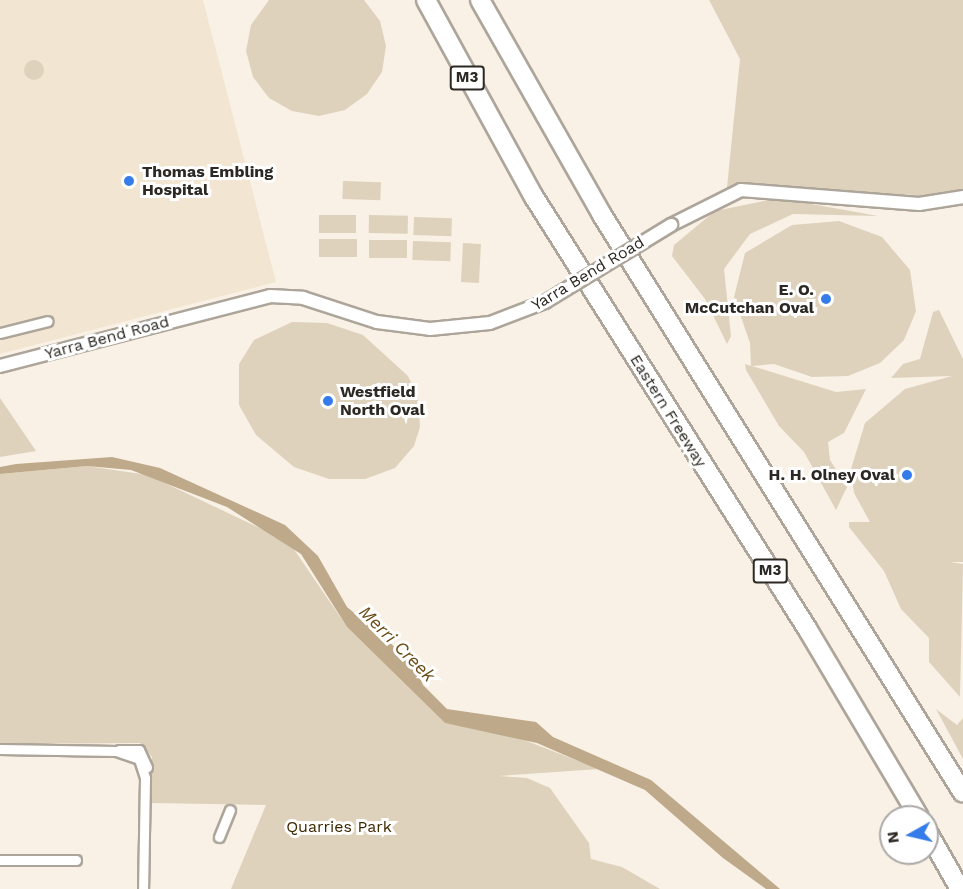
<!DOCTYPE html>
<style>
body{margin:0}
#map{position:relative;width:963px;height:889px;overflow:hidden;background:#f9f1e5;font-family:"Work Sans",sans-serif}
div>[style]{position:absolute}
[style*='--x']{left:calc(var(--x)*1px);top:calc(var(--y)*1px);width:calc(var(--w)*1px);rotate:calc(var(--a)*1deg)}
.built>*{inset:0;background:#f2e6d2}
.green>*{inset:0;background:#dfd2bd;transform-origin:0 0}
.round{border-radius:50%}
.water>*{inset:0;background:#beaa8a}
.roads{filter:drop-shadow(2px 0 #ada59a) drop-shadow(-2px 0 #ada59a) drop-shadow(0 2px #ada59a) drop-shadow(0 -2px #ada59a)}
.minor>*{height:9px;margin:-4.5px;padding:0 4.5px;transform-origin:4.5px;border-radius:4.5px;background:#fff}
.tertiary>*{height:12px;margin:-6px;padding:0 6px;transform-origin:6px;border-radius:6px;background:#fff}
.motorway>*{height:18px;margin:-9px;padding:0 9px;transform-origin:9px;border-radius:9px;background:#fff}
.bridges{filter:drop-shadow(2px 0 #ada59a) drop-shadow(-2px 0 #ada59a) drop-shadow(0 2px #ada59a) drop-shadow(0 -2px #ada59a)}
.tertiary-bridge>*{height:12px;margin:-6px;padding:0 6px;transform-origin:6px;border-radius:6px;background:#fff}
.dots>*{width:16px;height:16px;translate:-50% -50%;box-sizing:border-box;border:3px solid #fff;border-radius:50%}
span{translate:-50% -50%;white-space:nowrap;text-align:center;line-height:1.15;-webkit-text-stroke:6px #fff;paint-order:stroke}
.shield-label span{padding:2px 4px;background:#fff;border:2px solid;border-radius:4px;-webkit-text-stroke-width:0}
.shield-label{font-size:15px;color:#2c2924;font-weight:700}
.poi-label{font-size:16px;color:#2c2924;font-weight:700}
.left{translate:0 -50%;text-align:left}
.right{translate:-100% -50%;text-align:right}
.street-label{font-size:16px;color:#2c2924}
.park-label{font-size:16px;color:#3d2800}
.water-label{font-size:18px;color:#6b4d16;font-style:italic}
.north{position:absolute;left:879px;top:805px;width:60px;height:60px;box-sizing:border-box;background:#fff;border:2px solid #aba9a7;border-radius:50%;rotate:262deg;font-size:16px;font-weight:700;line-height:24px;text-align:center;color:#2c2924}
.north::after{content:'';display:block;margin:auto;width:21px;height:27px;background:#357be9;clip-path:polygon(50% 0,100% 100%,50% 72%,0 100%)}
</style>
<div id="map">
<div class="built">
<i style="clip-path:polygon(0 0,203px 0,276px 282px,0 354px)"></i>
</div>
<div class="green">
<i style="clip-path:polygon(269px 0,364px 0,380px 21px,386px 46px,382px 72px,367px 94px,345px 110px,319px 116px,292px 111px,269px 98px,253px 77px,246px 51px,251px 25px)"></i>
<i style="clip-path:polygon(709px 0,963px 0,963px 197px,727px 187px,740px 59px)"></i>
<i class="round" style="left:24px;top:60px;width:20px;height:20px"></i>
<i style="left:343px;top:181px;width:38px;height:18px;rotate:2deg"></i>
<i style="clip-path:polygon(778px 198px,878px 216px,793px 214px,750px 234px,724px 269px,731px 336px,727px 344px,705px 299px,672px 256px,674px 245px,715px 211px)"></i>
<i style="left:319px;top:215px;width:37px;height:18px"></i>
<i style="left:369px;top:215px;width:39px;height:18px;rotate:1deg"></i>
<i style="left:414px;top:217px;width:38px;height:18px;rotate:2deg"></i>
<i style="clip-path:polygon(839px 221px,882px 237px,910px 270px,916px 311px,904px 340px,880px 363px,848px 376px,812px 377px,774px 364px,752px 366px,836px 392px,866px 389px,844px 433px,828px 442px,830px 460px,847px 487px,836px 510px,804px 452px,779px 426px,746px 370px,745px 364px,751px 366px,750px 343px,734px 297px,745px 253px,792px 225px)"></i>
<i style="left:319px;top:239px;width:38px;height:18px"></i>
<i style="left:369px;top:240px;width:38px;height:18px"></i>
<i style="left:413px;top:241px;width:38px;height:19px;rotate:2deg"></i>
<i style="left:463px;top:243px;width:18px;height:39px;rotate:3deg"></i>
<i style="clip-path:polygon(939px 310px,963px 359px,963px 562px,950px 562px,963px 564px,960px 697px,929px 662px,929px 638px,901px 609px,884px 571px,849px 527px,849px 522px,870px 522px,854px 493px,851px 469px,865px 423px,905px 389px,952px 376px,891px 378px,903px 364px,920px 359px,933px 312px)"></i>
<i style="clip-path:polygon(292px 322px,327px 323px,363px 335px,408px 376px,418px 397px,420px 427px,414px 446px,395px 468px,365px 479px,329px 479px,294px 467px,256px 435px,239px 405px,239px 364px,254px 340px)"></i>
<i style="clip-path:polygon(0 398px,36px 451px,0 457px)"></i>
<i style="clip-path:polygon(87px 466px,148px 475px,289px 542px,347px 627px,445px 723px,506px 733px,599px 769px,499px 776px,527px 778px,550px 788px,589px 843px,591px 859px,622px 867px,660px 889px,231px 889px,266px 805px,150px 803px,152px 757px,140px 743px,0 744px,0 474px)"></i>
<i style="clip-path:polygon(936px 709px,957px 725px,963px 718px,963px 759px)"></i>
</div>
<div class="water">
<i style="clip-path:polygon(112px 457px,160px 468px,285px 525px,318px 556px,347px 607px,414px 663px,423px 685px,447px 709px,536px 722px,553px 737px,651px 780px,780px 889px,766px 889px,723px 858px,645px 790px,537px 743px,445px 723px,347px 627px,301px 554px,227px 507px,131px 470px,87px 466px,0 474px,0 467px,16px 464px)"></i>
</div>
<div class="roads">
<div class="minor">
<i style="--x:0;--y:333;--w:49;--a:-14"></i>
<i style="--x:0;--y:749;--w:116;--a:1"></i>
<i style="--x:116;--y:751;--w:24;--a:19"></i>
<i style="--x:139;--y:759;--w:20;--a:72"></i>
<i style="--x:145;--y:778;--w:111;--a:91"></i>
<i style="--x:119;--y:750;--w:20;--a:0"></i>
<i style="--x:139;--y:750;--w:19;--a:65"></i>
<i style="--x:219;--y:837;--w:29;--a:-68"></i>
<i style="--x:0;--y:860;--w:76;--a:0"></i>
</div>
<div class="tertiary">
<i style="--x:671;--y:225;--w:78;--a:-26.6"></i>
<i style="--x:741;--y:190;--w:179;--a:4.5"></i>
<i style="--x:919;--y:204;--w:45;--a:-9"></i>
<i style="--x:0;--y:366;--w:279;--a:-14.5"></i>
<i style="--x:270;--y:296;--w:33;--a:3"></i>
<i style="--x:303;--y:298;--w:78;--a:18"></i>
<i style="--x:377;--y:322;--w:53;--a:7.5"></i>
<i style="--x:430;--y:329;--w:60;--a:-5.7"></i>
<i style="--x:490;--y:323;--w:59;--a:-20.9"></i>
</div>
<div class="motorway">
<i style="--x:426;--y:0;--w:225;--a:61.3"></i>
<i style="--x:534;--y:197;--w:512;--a:57.67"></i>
<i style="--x:808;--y:630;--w:217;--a:59.3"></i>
<i style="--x:480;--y:0;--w:247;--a:60.4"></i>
<i style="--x:602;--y:215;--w:681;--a:58.01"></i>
<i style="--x:927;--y:831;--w:67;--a:60.4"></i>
</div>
</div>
<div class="bridges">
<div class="tertiary-bridge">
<i style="--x:545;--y:302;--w:148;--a:-31.4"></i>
</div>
</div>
<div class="dots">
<i style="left:129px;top:181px;background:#357be9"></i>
<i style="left:826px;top:299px;background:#357be9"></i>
<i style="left:328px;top:401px;background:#357be9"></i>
<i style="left:907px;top:475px;background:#357be9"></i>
</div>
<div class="shield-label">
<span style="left:467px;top:78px">M3</span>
<span style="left:770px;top:571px">M3</span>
</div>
<div class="poi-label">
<span class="left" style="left:142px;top:181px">Thomas Embling<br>Hospital</span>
<span class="right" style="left:814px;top:299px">E. O.<br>McCutchan Oval</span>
<span class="left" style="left:340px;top:401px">Westfield<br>North Oval</span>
<span class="right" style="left:895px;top:475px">H. H. Olney Oval</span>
</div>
<div class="street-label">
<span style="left:588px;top:274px;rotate:-31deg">Yarra Bend Road</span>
<span style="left:107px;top:338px;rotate:-15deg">Yarra Bend Road</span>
<span style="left:668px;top:411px;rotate:58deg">Eastern Freeway</span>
</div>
<div class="park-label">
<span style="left:339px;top:827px">Quarries Park</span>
</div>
<div class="water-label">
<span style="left:397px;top:644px;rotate:45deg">Merri Creek</span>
</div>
<div class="north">N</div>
</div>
